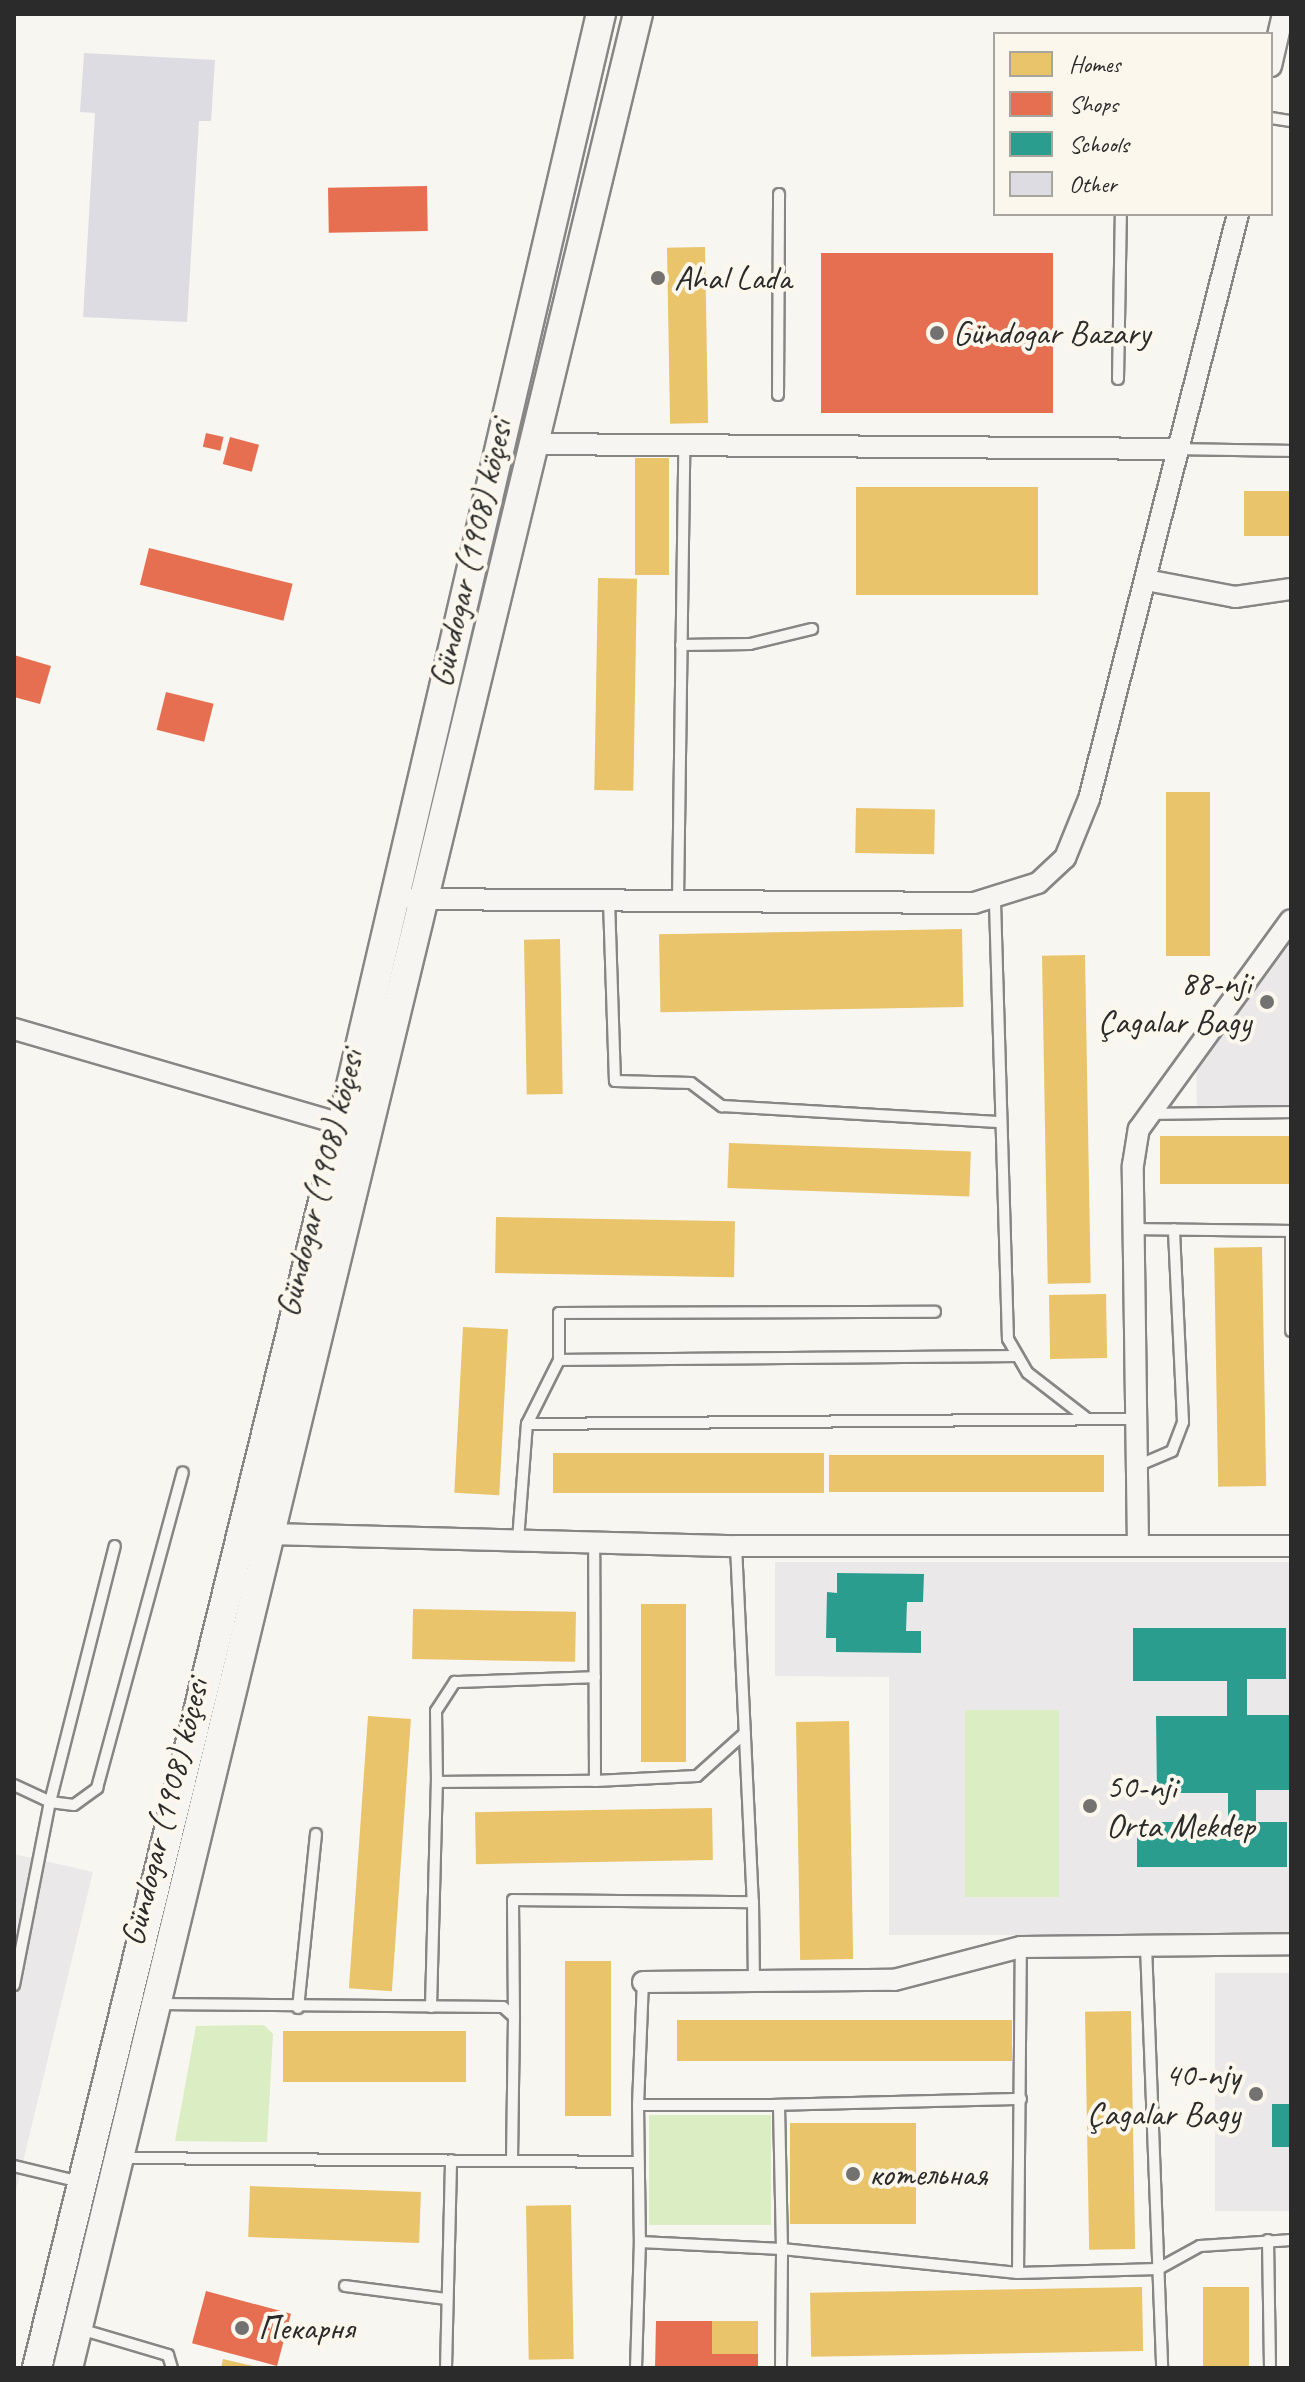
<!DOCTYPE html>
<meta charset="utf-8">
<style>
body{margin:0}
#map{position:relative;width:1305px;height:2382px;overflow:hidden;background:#f8f6f0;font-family:Caveat,sans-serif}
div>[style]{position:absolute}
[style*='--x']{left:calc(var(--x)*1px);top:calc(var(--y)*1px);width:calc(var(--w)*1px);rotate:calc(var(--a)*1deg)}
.built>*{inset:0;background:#ebe8e9;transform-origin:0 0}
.green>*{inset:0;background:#daedc3;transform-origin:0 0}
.homes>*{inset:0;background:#e9c46a;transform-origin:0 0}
.shops>*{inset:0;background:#e76f51;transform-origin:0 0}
.schools>*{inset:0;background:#2a9d8f;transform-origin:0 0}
.building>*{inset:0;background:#dddce3}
.roads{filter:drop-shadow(2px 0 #878684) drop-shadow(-2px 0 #878684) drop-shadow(0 2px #878684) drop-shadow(0 -2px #878684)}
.lane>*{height:10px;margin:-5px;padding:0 5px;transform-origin:5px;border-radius:5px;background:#f6f5f1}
.street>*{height:20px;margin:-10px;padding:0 10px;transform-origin:10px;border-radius:10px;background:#f6f5f1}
.secondary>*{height:28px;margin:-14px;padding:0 14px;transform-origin:14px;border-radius:14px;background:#f6f5f1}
.dots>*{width:22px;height:22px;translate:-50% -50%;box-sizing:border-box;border:4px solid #fbf7ec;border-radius:50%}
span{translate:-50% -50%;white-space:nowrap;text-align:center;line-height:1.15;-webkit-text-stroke:8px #fbf7ec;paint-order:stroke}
.poi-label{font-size:34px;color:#2b2b2b}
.left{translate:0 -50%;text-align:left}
.right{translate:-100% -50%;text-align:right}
.street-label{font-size:34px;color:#2b2b2b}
.frame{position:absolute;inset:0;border:16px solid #2b2b2b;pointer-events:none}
.legend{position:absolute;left:993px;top:32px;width:280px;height:184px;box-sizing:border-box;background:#fbf7ec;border:2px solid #a8a59f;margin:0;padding:10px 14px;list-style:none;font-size:24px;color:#2b2b2b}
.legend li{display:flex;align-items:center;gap:16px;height:40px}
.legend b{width:40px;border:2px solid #a8a59f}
</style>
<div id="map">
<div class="built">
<i style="clip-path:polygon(1291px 941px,1291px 1115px,1197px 1116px,1196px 1063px)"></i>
<i style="clip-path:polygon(775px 1562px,1291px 1562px,1291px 1935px,889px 1935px,889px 1677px,775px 1676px)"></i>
<i style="clip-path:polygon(14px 1854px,93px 1872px,14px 2199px)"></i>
<i style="left:1291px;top:1973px;width:238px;height:76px;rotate:90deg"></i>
</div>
<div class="green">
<i style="left:965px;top:1710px;width:94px;height:187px"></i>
<i style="clip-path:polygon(264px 2025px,273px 2034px,267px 2142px,175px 2141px,196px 2026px)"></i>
<i style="left:771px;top:2115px;width:110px;height:122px;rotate:90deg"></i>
</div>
<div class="homes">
<i style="left:705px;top:247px;width:176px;height:38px;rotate:89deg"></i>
<i style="left:635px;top:458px;width:34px;height:117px"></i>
<i style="left:856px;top:487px;width:182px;height:108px"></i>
<i style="left:1244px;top:491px;width:47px;height:45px"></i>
<i style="left:598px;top:578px;width:39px;height:212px;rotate:1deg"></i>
<i style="left:1166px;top:792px;width:44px;height:164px"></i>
<i style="left:856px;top:808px;width:79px;height:45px;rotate:1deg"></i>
<i style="left:962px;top:929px;width:78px;height:303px;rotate:89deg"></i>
<i style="left:560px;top:939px;width:155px;height:36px;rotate:89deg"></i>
<i style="left:1085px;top:955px;width:328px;height:43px;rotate:89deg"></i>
<i style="left:1291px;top:1136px;width:48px;height:131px;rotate:90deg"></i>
<i style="left:729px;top:1143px;width:242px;height:45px;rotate:2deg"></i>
<i style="left:496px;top:1217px;width:239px;height:56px;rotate:1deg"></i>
<i style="left:1262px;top:1247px;width:239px;height:48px;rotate:89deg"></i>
<i style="left:1106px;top:1294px;width:64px;height:57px;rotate:89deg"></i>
<i style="left:463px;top:1327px;width:45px;height:166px;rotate:3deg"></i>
<i style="left:553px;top:1453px;width:271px;height:40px"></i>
<i style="left:1104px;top:1455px;width:37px;height:275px;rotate:90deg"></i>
<i style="left:641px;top:1604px;width:45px;height:158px"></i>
<i style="left:413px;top:1609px;width:163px;height:50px;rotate:1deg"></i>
<i style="left:368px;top:1716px;width:43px;height:273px;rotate:4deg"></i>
<i style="left:849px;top:1721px;width:238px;height:53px;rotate:89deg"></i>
<i style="left:712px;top:1808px;width:52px;height:237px;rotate:89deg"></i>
<i style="left:565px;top:1961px;width:46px;height:155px"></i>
<i style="left:1131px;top:2011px;width:238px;height:46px;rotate:89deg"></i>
<i style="left:1012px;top:2020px;width:41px;height:335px;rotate:90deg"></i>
<i style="left:283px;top:2031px;width:183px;height:51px"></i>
<i style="left:916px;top:2123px;width:101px;height:126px;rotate:90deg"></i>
<i style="left:250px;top:2186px;width:171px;height:51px;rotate:2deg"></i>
<i style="left:571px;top:2205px;width:154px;height:45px;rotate:89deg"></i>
<i style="left:1142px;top:2287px;width:64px;height:332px;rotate:89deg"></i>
<i style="left:1203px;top:2287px;width:46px;height:81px"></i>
<i style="left:712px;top:2321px;width:46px;height:33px"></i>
<i style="clip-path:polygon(223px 2359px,257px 2367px,257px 2368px,221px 2368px)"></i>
</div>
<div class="shops">
<i style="left:427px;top:186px;width:45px;height:99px;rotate:89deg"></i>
<i style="left:821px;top:253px;width:232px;height:160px"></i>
<i style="left:206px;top:433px;width:18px;height:14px;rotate:13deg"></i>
<i style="left:230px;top:437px;width:30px;height:28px;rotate:15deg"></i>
<i style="left:149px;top:548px;width:148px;height:38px;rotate:14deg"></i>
<i style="clip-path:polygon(14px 655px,51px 666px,40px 704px,14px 697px)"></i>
<i style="left:166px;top:692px;width:49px;height:39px;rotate:14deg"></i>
<i style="left:206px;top:2291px;width:88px;height:54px;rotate:15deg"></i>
<i style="clip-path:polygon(656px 2321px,712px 2321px,712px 2354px,758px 2354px,758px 2368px,655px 2368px)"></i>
</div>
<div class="schools">
<i style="clip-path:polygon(837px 1573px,924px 1574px,923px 1602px,907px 1602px,906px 1631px,921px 1631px,921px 1653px,836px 1652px,836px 1638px,826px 1638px,827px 1592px,837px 1593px)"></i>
<i style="clip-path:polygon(1133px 1628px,1286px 1628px,1286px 1679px,1247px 1679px,1247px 1715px,1291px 1715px,1291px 1790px,1256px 1790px,1256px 1822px,1287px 1822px,1287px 1867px,1137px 1867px,1137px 1822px,1228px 1822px,1228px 1793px,1157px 1793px,1156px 1716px,1227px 1716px,1227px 1681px,1133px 1681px)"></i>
<i style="left:1272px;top:2104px;width:19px;height:43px"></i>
</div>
<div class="building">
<i style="clip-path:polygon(84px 53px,215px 60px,211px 121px,199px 121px,187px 322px,83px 317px,95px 113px,80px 112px)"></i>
</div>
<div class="roads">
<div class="lane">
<i style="--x:1271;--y:118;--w:20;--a:9"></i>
<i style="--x:1118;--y:379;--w:165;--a:-89"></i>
<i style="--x:778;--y:395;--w:201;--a:-89.7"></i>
<i style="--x:1177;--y:449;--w:114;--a:1"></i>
<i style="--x:681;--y:645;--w:69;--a:-0.8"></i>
<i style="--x:750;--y:644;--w:64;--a:-13.6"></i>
<i style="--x:609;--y:901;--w:180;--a:88.1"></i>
<i style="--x:615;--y:1081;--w:76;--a:1.5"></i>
<i style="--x:691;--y:1083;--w:39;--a:37"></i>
<i style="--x:722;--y:1106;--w:276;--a:3.3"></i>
<i style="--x:678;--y:901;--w:456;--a:-89.2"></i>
<i style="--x:995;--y:902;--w:437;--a:88.3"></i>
<i style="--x:1008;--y:1339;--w:39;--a:60"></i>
<i style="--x:1028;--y:1373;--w:73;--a:37.8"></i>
<i style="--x:1149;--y:1114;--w:142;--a:-0.8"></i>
<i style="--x:1134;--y:1229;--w:155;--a:0.7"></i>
<i style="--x:1291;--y:1231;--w:100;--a:90"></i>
<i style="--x:559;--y:1360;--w:456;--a:-0.5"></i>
<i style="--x:527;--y:1424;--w:609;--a:-0.47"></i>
<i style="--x:1137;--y:1466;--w:38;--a:-23"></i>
<i style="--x:1172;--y:1451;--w:31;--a:-69"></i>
<i style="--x:1183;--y:1422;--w:193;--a:-92.7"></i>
<i style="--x:518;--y:1540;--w:116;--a:-85.6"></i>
<i style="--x:527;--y:1424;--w:72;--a:-63.4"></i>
<i style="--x:559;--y:1360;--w:47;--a:-90"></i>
<i style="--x:559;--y:1313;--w:376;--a:-0.2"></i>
<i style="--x:736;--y:1546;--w:356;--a:87.3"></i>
<i style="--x:595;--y:1781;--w:102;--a:-2.8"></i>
<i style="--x:697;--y:1776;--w:64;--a:-41.9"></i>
<i style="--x:437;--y:1782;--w:71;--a:-90.8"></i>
<i style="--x:436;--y:1711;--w:35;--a:-57"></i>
<i style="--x:455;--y:1682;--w:140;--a:-2"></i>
<i style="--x:14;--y:1785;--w:40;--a:25"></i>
<i style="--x:50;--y:1802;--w:264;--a:-75.8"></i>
<i style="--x:1146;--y:1946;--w:422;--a:87.8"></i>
<i style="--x:14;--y:1985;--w:187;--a:-78.9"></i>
<i style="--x:50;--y:1802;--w:24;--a:7"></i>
<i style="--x:74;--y:1805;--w:29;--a:-36"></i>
<i style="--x:97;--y:1788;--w:327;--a:-74.8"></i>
<i style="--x:157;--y:2004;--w:346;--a:0.5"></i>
<i style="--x:503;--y:2007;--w:15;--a:42"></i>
<i style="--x:514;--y:2017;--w:144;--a:90.8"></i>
<i style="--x:431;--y:2007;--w:225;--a:-88.5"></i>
<i style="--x:437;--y:1782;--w:158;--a:-0.4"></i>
<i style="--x:595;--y:1781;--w:239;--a:-90.2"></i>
<i style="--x:298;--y:2008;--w:175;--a:-84.1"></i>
<i style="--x:514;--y:2017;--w:117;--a:-90.5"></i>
<i style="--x:513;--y:1900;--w:240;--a:0.5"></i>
<i style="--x:753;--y:1902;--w:79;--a:89.3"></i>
<i style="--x:638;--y:2105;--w:123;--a:-87.7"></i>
<i style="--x:775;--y:2105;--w:246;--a:-1.4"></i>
<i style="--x:120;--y:2158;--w:518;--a:0.44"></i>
<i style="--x:14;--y:2166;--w:68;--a:13.6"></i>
<i style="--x:1268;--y:2240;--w:128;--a:89.1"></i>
<i style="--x:1018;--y:2273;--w:326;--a:-89.5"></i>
<i style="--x:345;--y:2286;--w:103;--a:7.3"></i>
<i style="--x:80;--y:2329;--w:92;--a:16.5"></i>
<i style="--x:168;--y:2355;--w:14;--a:73"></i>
<i style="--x:446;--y:2368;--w:208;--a:-88.6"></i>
<i style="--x:636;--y:2368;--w:126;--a:-88.2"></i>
<i style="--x:640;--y:2242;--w:142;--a:2.8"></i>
<i style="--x:782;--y:2249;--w:144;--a:-91.2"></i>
<i style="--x:779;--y:2105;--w:141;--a:180"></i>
<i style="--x:638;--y:2105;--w:137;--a:89.2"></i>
<i style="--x:781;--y:2368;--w:119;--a:-89.5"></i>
<i style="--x:782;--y:2249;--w:237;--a:5.8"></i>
<i style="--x:1018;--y:2273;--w:140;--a:-1.6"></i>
<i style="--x:1158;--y:2269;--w:48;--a:-28.7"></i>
<i style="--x:1200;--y:2246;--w:91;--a:-3.8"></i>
</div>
<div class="street">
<i style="--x:1271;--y:66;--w:53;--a:-77"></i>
<i style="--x:532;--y:444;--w:645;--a:0.44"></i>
<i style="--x:1146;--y:580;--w:91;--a:10.8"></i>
<i style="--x:1235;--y:597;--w:57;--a:-8.1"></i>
<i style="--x:413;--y:899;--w:561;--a:0.41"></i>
<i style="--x:974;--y:903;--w:67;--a:-17.4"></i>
<i style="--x:1038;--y:883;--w:37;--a:-43"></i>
<i style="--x:1065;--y:858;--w:64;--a:-67.9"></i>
<i style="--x:1089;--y:799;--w:604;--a:-75.71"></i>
<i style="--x:14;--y:1029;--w:341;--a:16.2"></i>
<i style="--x:270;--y:1534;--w:466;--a:1.5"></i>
<i style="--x:736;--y:1546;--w:555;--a:0"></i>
<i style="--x:1138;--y:1546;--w:381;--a:-90.8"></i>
<i style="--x:1133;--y:1165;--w:36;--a:-81"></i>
<i style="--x:1139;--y:1129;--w:258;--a:-54"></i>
<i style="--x:643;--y:1982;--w:251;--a:-0.5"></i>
<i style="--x:894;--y:1980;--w:131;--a:-14.6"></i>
<i style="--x:1021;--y:1947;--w:270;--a:-0.6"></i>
</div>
<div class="secondary">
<i style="--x:37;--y:2368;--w:1281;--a:-76.22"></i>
<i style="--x:342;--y:1124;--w:1140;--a:-76.87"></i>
<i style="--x:68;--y:2368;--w:2422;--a:-76.39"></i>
</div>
</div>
<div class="dots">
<i style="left:658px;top:278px;background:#737270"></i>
<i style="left:937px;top:333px;background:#737270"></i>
<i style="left:1267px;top:1002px;background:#737270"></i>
<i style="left:1090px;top:1806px;background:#737270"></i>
<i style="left:1256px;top:2094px;background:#737270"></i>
<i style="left:853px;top:2174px;background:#737270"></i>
<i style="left:242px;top:2328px;background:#737270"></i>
</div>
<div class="poi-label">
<span class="left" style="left:674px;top:278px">Ahal Lada</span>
<span class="left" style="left:953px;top:333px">Gündogar Bazary</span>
<span class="right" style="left:1251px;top:1002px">88-nji<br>Çagalar Bagy</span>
<span class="left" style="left:1106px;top:1806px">50-nji<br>Orta Mekdep</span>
<span class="right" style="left:1240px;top:2094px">40-njy<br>Çagalar Bagy</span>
<span class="left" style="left:869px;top:2174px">котельная</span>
<span class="left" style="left:258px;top:2328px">Пекарня</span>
</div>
<div class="street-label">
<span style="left:470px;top:553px;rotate:-77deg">Gündogar (1908) köçesi</span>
<span style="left:319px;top:1183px;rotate:-76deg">Gündogar (1908) köçesi</span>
<span style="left:164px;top:1812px;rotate:-76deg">Gündogar (1908) köçesi</span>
</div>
<div class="frame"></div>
<ul class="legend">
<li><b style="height:22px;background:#e9c46a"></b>Homes</li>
<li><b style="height:22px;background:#e76f51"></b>Shops</li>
<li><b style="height:22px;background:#2a9d8f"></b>Schools</li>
<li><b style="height:22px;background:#dddce3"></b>Other</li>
</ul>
</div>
